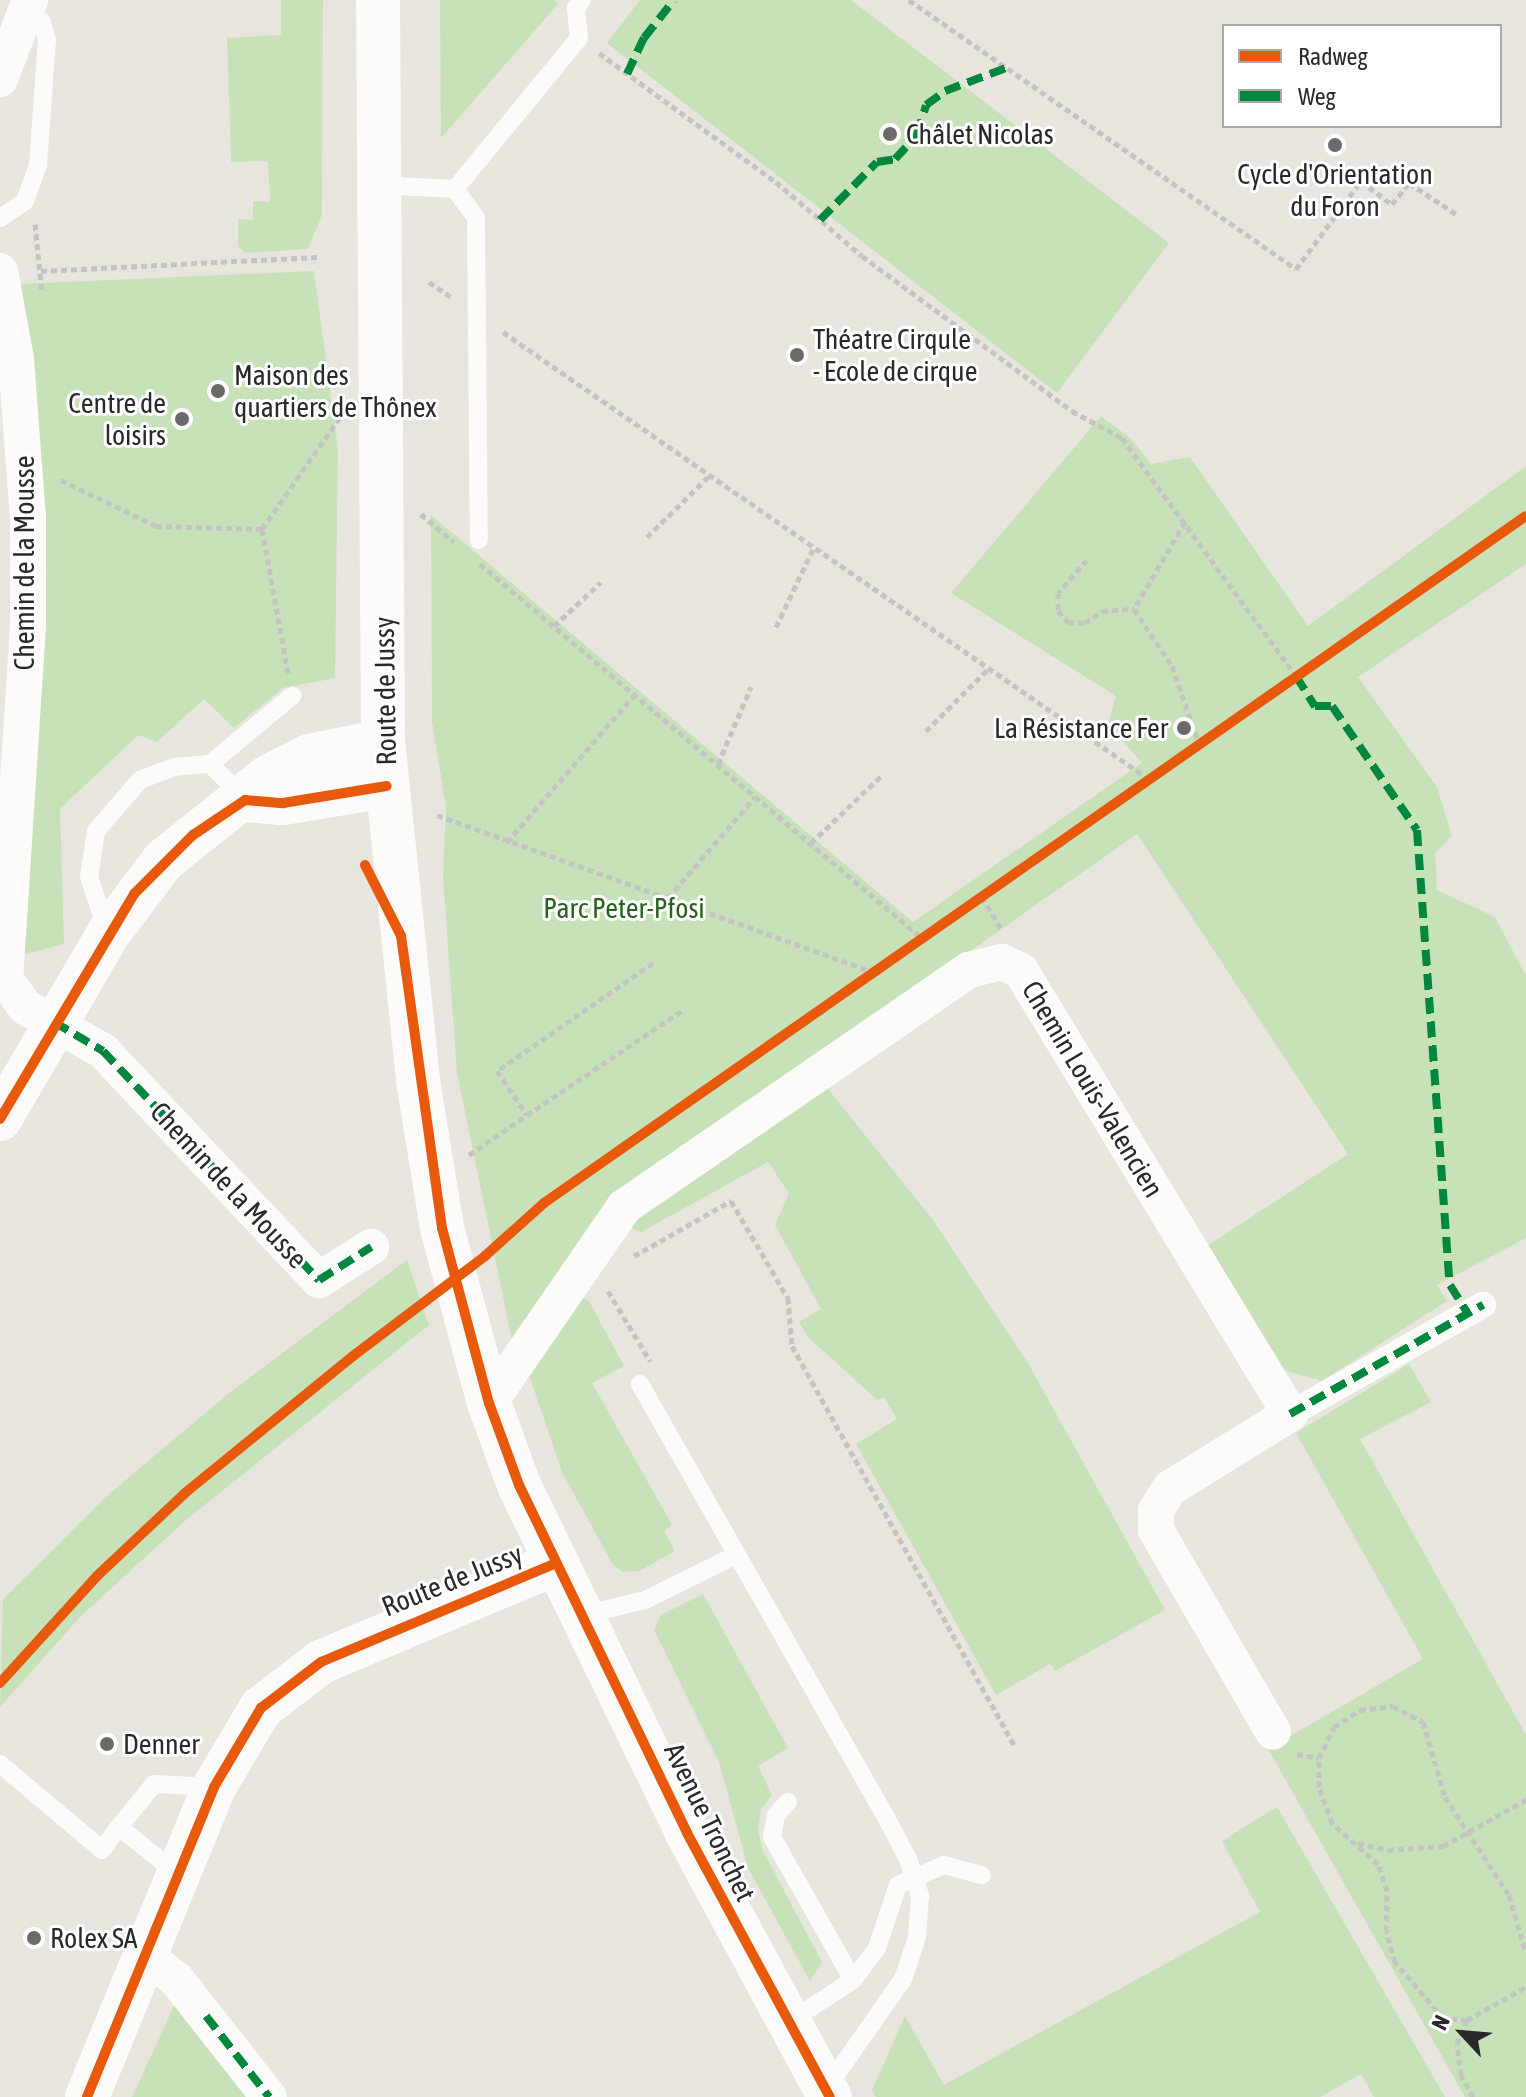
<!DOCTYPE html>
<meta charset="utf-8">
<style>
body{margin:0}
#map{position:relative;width:1526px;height:2097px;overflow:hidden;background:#e8e4de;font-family:"Asap Condensed",sans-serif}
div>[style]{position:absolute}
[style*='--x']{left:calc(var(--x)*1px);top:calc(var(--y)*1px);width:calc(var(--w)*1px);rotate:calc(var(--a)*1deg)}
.green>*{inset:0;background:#c7e2b8}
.path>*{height:5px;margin-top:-2.5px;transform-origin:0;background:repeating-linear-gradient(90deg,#c4c4c3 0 6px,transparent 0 10px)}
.service>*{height:18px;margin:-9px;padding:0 9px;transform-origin:9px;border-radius:9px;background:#fcfbfa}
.pedestrian>*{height:26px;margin:-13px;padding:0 13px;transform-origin:13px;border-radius:13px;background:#fcfbfa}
.minor>*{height:36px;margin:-18px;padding:0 18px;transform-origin:18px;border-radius:18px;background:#fcfbfa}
.tertiary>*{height:44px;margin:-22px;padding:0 22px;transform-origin:22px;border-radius:22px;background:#fcfbfa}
.secondary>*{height:44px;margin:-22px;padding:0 22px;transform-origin:22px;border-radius:22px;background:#fcfbfa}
.quiet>*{height:8px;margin-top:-4px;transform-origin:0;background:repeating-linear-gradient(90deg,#00873e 0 16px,transparent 0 24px)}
.cycleway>*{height:10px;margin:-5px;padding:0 5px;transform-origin:5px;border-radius:5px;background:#e8590c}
.dots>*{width:22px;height:22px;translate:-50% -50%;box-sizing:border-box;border:4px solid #fff;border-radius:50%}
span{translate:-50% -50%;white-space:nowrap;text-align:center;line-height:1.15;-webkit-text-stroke:6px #fff;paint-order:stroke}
.poi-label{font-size:28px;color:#292929}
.left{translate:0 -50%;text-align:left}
.right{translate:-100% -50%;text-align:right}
.street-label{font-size:28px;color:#292929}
.park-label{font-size:28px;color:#26631c}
.legend{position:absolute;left:1222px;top:24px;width:280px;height:104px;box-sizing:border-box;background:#fff;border:2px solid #a9a9a9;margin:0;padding:10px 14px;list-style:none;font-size:24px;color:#292929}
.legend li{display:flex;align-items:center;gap:16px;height:40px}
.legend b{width:40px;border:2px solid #a9a9a9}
.north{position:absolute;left:1422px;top:1993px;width:80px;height:80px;-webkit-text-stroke:6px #fff;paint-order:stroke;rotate:296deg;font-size:22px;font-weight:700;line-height:32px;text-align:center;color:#292929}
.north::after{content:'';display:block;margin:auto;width:28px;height:36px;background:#292929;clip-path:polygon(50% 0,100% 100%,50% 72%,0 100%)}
</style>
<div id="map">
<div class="green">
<i style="clip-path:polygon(281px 0,323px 0,322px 215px,308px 249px,245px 253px,238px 246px,238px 219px,253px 220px,253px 201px,270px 202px,268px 161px,231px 162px,227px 38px,281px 35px)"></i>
<i style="clip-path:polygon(440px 0,554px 0,558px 4px,441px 138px)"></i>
<i style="clip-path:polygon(640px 0,851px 0,1169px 243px,1057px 393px,607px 43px)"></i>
<i style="clip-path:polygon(314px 271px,338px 449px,335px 678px,283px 688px,234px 728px,204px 699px,157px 742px,138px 735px,60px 809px,64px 944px,18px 956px,36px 446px,21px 284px)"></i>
<i style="clip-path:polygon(1101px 416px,1129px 437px,1151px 464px,1190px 457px,1308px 626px,1526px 466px,1526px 564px,1358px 677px,1437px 787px,1452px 836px,1435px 853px,1437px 890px,1495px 917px,1526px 976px,1526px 1238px,1437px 1285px,1447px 1301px,1322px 1381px,1284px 1370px,1207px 1246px,1348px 1154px,1137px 834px,638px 1184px,512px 1340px,457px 1073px,443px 875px,446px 807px,432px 722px,431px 515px,913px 922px,1142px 763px,1108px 724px,1116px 696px,951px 593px)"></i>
<i style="clip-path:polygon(824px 1084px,933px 1220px,1028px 1363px,1165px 1610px,1055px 1671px,1050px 1664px,996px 1695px,856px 1444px,897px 1419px,884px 1397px,877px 1400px,807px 1336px,799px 1322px,821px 1309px,775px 1225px,789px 1193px,768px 1162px,641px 1232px,629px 1227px,643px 1210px)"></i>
<i style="clip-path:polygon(407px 1260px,429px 1325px,187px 1519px,80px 1617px,0 1707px,3px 1599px,108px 1495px,229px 1393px)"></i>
<i style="clip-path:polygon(578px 1296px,589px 1301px,624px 1366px,592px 1383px,672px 1525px,664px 1531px,675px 1551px,639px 1571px,623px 1572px,613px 1565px,562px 1472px,529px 1375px)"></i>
<i style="clip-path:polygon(1409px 1364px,1431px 1402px,1360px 1439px,1526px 1735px,1526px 2097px,1465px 2097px,1268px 1749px,1423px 1659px,1296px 1433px)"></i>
<i style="clip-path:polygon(703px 1594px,788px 1748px,758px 1766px,772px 1795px,761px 1809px,758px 1830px,763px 1851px,822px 1962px,810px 1981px,748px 1868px,719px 1762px,654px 1630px,661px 1615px)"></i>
<i style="clip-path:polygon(1277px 1807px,1445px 2097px,1374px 2097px,1361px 2074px,1320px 2097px,876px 2097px,872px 2090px,905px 2016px,944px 2085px,1260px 1912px,1222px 1841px)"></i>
<i style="clip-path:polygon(175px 2004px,249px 2097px,132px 2097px)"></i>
</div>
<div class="path">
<i style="--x:909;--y:0;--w:471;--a:34.8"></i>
<i style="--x:1296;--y:269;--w:109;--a:-53.5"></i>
<i style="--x:1361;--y:181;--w:39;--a:37"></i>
<i style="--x:1392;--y:204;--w:27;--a:-51"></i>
<i style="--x:1409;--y:183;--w:56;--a:33.4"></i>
<i style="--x:599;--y:53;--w:219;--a:36.1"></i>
<i style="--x:776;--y:182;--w:113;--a:40.7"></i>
<i style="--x:862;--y:256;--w:261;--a:36.4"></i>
<i style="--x:1072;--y:411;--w:57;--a:28.4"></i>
<i style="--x:1122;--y:438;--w:295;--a:53.8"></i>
<i style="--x:35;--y:224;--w:70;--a:84.3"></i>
<i style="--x:41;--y:271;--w:277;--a:-2.9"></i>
<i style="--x:429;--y:282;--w:27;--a:34"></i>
<i style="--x:503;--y:332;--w:786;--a:34.68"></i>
<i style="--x:61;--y:480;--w:106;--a:25.8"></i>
<i style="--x:156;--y:526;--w:106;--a:1.6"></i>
<i style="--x:421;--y:514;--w:43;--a:40.3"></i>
<i style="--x:1185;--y:522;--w:101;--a:120.4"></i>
<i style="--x:1134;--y:609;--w:69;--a:56.3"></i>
<i style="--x:1172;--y:666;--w:83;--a:70.9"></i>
<i style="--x:647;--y:537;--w:87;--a:-44.5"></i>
<i style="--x:1087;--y:560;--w:44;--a:131.3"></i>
<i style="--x:1058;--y:593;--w:18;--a:90"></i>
<i style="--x:1058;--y:611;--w:15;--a:48"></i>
<i style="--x:1068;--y:622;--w:17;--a:3"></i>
<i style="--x:1085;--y:623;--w:21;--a:-35"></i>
<i style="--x:1102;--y:611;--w:32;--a:-4"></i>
<i style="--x:480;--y:564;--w:579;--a:40.24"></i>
<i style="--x:554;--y:626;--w:64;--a:-43.1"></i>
<i style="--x:776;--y:627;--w:86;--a:-64.6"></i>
<i style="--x:288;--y:673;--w:146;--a:-100.2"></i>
<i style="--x:262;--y:529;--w:136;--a:-55.1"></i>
<i style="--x:926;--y:731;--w:86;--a:-45"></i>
<i style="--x:718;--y:764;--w:84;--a:-66.8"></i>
<i style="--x:437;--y:815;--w:463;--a:19.8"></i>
<i style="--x:507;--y:842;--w:196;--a:-49.1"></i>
<i style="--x:811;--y:843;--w:97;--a:-43.7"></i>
<i style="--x:982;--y:897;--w:37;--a:59"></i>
<i style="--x:668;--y:898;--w:133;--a:-49.3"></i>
<i style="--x:653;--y:963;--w:190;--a:145.3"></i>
<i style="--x:497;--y:1071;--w:53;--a:55.7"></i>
<i style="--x:527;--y:1115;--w:189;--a:-34"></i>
<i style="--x:469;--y:1155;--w:70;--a:-34.6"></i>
<i style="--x:634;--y:1256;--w:112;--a:-29.6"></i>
<i style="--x:731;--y:1201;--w:113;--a:59.6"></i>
<i style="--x:788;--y:1298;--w:48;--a:85.2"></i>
<i style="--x:792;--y:1346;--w:459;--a:60.9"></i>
<i style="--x:608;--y:1291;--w:82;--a:59"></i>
<i style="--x:1297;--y:1754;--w:22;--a:10"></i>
<i style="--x:1358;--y:1843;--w:31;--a:13"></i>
<i style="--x:1388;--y:1850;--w:55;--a:-4.2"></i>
<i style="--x:1443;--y:1846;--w:95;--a:-29"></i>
<i style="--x:1467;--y:2020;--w:24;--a:-175"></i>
<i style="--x:1443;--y:2018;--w:74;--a:-130.6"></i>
<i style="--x:1395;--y:1962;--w:32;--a:-106"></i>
<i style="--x:1386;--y:1931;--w:40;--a:-88.6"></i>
<i style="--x:1387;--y:1891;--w:28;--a:-108"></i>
<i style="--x:1378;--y:1864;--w:62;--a:-138.3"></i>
<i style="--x:1332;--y:1823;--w:38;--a:-110"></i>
<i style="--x:1319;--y:1787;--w:29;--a:-90"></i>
<i style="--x:1319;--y:1758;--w:34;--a:-64"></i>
<i style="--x:1334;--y:1727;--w:31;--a:-33"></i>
<i style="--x:1360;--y:1710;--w:33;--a:-7"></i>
<i style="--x:1393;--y:1706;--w:34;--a:28"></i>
<i style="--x:1423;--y:1722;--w:78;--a:73.7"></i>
<i style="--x:1445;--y:1797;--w:117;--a:56.9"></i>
<i style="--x:1509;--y:1895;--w:60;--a:73.7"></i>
<i style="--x:1473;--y:2097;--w:25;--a:-119"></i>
<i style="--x:1461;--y:2075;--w:31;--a:-97"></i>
<i style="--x:1457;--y:2044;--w:26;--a:-67"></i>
<i style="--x:1467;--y:2020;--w:68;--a:-29.2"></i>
</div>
<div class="service">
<i style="--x:377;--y:185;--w:78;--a:2.9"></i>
<i style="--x:455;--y:189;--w:195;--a:-50.6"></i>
<i style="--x:579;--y:38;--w:30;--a:-96"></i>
<i style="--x:576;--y:8;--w:10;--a:-53"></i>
<i style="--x:455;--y:189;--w:36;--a:54"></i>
<i style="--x:476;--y:218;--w:322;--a:89.5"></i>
<i style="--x:0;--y:218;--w:30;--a:-34"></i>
<i style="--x:25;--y:201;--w:38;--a:-70"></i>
<i style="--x:38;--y:165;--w:125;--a:-85.9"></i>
<i style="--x:47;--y:40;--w:19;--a:-106"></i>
<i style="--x:42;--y:22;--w:21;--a:-139"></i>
<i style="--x:210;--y:764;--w:107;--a:-39.7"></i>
<i style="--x:107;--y:931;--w:57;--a:-108.4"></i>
<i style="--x:89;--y:877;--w:47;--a:-81.3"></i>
<i style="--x:96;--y:831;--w:67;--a:-49.2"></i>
<i style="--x:140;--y:780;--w:36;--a:-21"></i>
<i style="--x:174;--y:767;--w:36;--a:-5"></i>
<i style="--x:210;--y:764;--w:47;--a:45"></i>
<i style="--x:640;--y:1384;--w:500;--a:60.41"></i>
<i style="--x:887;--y:1819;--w:45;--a:62.3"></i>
<i style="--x:908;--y:1859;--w:40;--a:72"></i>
<i style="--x:920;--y:1897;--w:40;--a:94.3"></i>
<i style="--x:917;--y:1937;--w:44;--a:108.4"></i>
<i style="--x:903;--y:1979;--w:134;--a:125"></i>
<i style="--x:583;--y:1615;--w:64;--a:-13.6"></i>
<i style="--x:645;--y:1600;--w:102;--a:-26.3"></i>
<i style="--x:0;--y:1764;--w:133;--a:40.1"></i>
<i style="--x:102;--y:1850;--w:29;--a:-54"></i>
<i style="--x:788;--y:1802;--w:18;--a:133"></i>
<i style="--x:776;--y:1815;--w:22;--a:100"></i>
<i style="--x:772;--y:1837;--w:164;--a:60.5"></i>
<i style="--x:178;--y:1874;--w:75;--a:-141.5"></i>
<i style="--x:119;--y:1827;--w:55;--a:-50.9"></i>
<i style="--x:154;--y:1784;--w:58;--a:3"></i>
<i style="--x:789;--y:2022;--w:77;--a:-33.3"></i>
<i style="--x:853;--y:1980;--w:40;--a:-53"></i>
<i style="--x:877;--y:1948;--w:66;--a:-71.6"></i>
<i style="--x:898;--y:1885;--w:50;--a:-23.5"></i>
<i style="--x:944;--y:1865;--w:39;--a:15"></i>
</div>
<div class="pedestrian">
<i style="--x:1290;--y:1414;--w:222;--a:-29.5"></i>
</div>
<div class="minor">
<i style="--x:0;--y:79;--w:85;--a:-69.2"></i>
<i style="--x:0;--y:271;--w:89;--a:79.7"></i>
<i style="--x:16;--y:359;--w:159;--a:85.7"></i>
<i style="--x:28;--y:518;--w:107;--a:90"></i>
<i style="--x:28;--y:625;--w:355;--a:93.7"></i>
<i style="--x:5;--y:979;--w:34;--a:54"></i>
<i style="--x:25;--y:1007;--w:90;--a:29.4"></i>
<i style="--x:103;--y:1051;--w:315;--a:46.7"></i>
<i style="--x:319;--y:1280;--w:62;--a:-32.4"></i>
<i style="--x:489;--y:1403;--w:238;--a:-55.4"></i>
<i style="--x:624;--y:1207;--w:419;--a:-34.5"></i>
<i style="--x:969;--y:970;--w:34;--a:-14"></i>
<i style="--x:1002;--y:962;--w:21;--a:25"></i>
<i style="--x:1021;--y:971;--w:518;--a:58.73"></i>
<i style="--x:1290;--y:1414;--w:141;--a:148.3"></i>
<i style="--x:1170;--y:1488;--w:26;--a:122"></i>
<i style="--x:1156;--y:1510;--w:20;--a:90"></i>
<i style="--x:1156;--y:1530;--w:233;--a:59.9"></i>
<i style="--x:145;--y:1955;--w:39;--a:38"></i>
<i style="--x:176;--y:1979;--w:150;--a:51.8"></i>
</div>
<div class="tertiary">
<i style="--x:245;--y:800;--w:38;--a:5"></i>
<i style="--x:283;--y:803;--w:105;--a:-9.3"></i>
<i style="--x:0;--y:1119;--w:214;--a:-59.7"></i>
<i style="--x:108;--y:934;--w:93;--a:-52.9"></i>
<i style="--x:164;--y:860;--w:133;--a:-38.6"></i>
<i style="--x:268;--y:777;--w:46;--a:-27.1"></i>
<i style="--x:309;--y:756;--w:76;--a:-11.5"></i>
<i style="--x:87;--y:2097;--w:335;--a:-67.7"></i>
<i style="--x:214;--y:1787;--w:92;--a:-59.3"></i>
<i style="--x:261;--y:1708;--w:76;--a:-37.5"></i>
<i style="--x:321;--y:1662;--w:253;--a:-22.8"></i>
</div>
<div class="secondary">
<i style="--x:378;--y:0;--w:741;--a:89.61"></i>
<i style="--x:383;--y:741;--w:342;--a:84.1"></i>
<i style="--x:418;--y:1081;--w:149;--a:80.7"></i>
<i style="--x:442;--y:1228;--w:181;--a:75"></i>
<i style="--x:489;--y:1403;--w:87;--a:69.9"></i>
<i style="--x:519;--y:1485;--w:386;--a:64.2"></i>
<i style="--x:687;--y:1833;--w:300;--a:61.6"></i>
</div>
<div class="quiet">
<i style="--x:627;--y:74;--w:40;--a:-65"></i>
<i style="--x:644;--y:38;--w:48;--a:-51.7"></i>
<i style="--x:820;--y:220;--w:81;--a:-45.5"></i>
<i style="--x:877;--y:162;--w:18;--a:-9"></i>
<i style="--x:895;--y:159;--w:33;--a:-47"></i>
<i style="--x:917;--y:135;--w:31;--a:-73"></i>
<i style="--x:926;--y:105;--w:24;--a:-36"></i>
<i style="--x:945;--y:91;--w:65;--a:-20.7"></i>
<i style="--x:1296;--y:676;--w:36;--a:58"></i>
<i style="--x:1315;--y:706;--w:17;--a:0"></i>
<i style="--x:1332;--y:706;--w:150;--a:55.6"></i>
<i style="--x:1417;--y:830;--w:456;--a:85.9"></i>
<i style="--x:1450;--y:1285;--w:36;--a:58"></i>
<i style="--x:54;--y:1022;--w:57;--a:30.6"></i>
<i style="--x:103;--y:1051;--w:315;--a:46.7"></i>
<i style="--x:319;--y:1280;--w:62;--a:-32.4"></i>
<i style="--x:1290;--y:1414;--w:222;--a:-29.5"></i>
<i style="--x:206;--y:2016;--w:103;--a:52.1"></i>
</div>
<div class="cycleway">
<i style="--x:365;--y:865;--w:80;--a:63.1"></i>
<i style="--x:401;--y:936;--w:295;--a:82"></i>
<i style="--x:442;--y:1228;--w:181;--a:75"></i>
<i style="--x:489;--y:1403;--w:87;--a:69.9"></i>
<i style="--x:519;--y:1485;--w:386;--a:64.2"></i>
<i style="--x:687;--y:1833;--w:300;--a:61.6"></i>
<i style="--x:0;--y:1119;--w:262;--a:-59.2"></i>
<i style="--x:134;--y:894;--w:83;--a:-45"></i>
<i style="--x:193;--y:835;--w:63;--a:-33.9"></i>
<i style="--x:245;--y:800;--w:38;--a:5"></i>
<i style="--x:283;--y:803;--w:105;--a:-9.3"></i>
<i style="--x:0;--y:1683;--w:144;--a:-47.8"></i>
<i style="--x:97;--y:1576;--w:121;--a:-43.3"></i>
<i style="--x:185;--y:1493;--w:217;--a:-39.2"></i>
<i style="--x:353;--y:1356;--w:166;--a:-37.1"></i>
<i style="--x:485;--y:1256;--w:79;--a:-41.9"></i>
<i style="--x:544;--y:1203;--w:1198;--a:-34.98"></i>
<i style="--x:87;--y:2097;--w:335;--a:-67.7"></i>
<i style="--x:214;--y:1787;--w:92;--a:-59.3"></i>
<i style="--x:261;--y:1708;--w:76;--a:-37.5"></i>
<i style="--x:321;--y:1662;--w:253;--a:-22.8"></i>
</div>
<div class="dots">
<i style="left:890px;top:134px;background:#6c6a68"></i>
<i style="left:1335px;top:145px;background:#6c6a68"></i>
<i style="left:797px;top:355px;background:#6c6a68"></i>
<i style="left:218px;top:391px;background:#6c6a68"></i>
<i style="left:182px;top:419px;background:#6c6a68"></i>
<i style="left:1184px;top:728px;background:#6c6a68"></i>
<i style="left:107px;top:1744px;background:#6c6a68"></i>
<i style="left:34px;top:1938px;background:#6c6a68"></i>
</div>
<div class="poi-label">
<span class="left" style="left:906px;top:134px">Châlet Nicolas</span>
<span style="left:1335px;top:190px">Cycle d'Orientation<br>du Foron</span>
<span class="left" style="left:813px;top:355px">Théatre Cirqule<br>- Ecole de cirque</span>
<span class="left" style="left:234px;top:391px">Maison des<br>quartiers de Thônex</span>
<span class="right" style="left:166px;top:419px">Centre de<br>loisirs</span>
<span class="right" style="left:1168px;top:728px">La Résistance Fer</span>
<span class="left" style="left:123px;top:1744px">Denner</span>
<span class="left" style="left:50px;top:1938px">Rolex SA</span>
</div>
<div class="street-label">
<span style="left:24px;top:563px;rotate:-90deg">Chemin de la Mousse</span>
<span style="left:385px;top:691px;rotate:-91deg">Route de Jussy</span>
<span style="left:1093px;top:1089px;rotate:59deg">Chemin Louis-Valencien</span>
<span style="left:229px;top:1185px;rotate:47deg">Chemin de la Mousse</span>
<span style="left:452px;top:1580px;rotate:-22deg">Route de Jussy</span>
<span style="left:710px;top:1822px;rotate:64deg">Avenue Tronchet</span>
</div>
<div class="park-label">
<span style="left:624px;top:908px">Parc Peter-Pfosi</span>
</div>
<ul class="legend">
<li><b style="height:10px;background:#e8590c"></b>Radweg</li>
<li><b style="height:10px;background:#00873e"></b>Weg</li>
</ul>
<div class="north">N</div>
</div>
